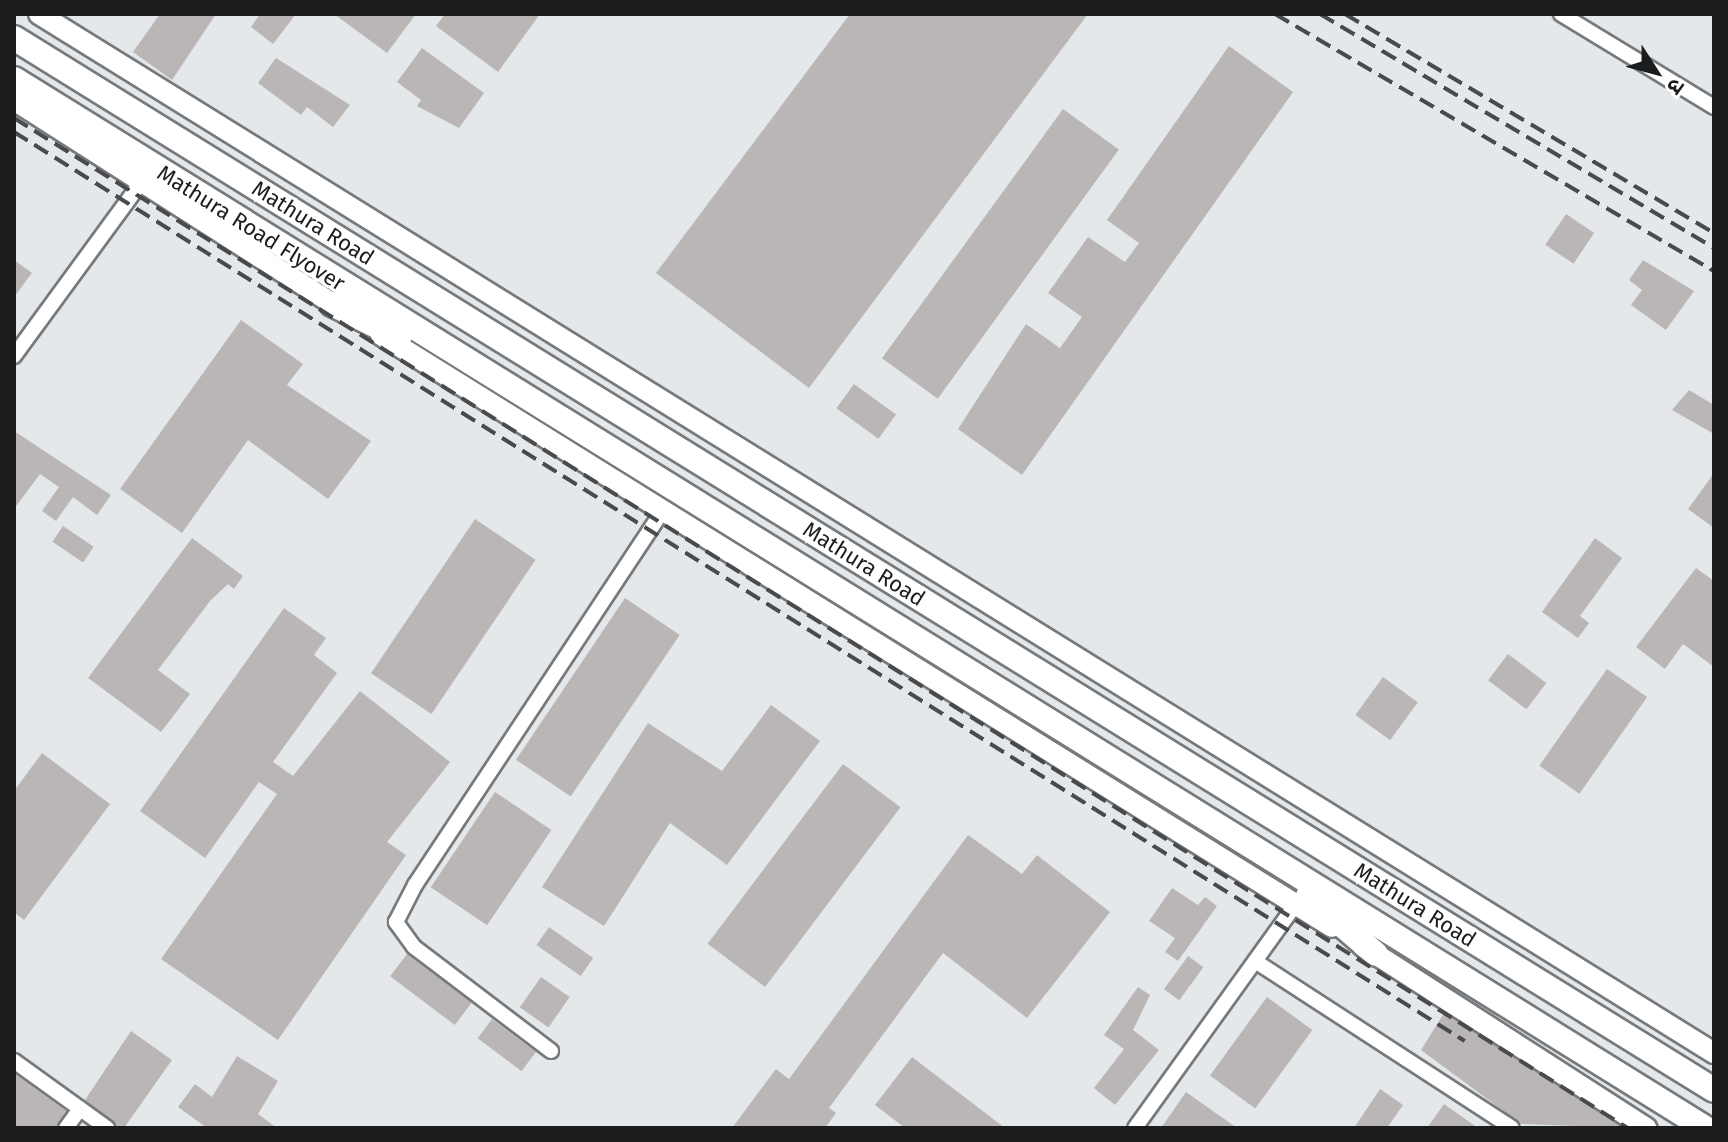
<!DOCTYPE html>
<meta charset="utf-8">
<style>
body{margin:0}
#map{position:relative;width:1728px;height:1142px;overflow:hidden;background:#e5e8eb;font-family:"Fira Sans","Noto Sans Devanagari",sans-serif}
div>[style]{position:absolute}
[style*='--x']{left:calc(var(--x)*1px);top:calc(var(--y)*1px);width:calc(var(--w)*1px);rotate:calc(var(--a)*1deg)}
.building>*{inset:0;background:#bab6b5;transform-origin:0 0}
.roads{filter:drop-shadow(2px 0 #777a7d) drop-shadow(-2px 0 #777a7d) drop-shadow(0 2px #777a7d) drop-shadow(0 -2px #777a7d)}
.street>*{height:14px;margin:-7px;padding:0 7px;transform-origin:7px;border-radius:7px;background:#fff}
.secondary>*{height:20px;margin:-10px;padding:0 10px;transform-origin:10px;border-radius:10px;background:#fff}
.highway>*{height:24px;margin:-12px;padding:0 12px;transform-origin:12px;border-radius:12px;background:#fff}
.rail>*{height:4px;margin-top:-2px;transform-origin:0;background:repeating-linear-gradient(90deg,#494a4c 0 16px,transparent 0 24px)}
span{translate:-50% -50%;white-space:nowrap;text-align:center;line-height:1.15;-webkit-text-stroke:6px #fff;paint-order:stroke}
.street-label{font-size:22px;color:#1b1c1d}
.frame{position:absolute;inset:0;border:16px solid #1b1c1d;pointer-events:none}
.north{position:absolute;left:1616px;top:32px;width:80px;height:80px;-webkit-text-stroke:6px #fff;paint-order:stroke;rotate:126deg;font-size:22px;font-weight:700;line-height:32px;text-align:center;color:#1b1c1d}
.north::after{content:'';display:block;margin:auto;width:28px;height:36px;background:#1b1c1d;clip-path:polygon(50% 0,100% 100%,50% 72%,0 100%)}
</style>
<div id="map">
<div class="building">
<i style="clip-path:polygon(160px 14px,216px 14px,172px 80px,133px 52px)"></i>
<i style="clip-path:polygon(260px 14px,296px 14px,273px 44px,251px 27px)"></i>
<i style="clip-path:polygon(334px 14px,416px 14px,387px 53px)"></i>
<i style="clip-path:polygon(445px 14px,540px 14px,498px 72px,436px 26px)"></i>
<i style="clip-path:polygon(850px 14px,1088px 14px,809px 388px,656px 273px)"></i>
<i style="clip-path:polygon(1229px 46px,1293px 92px,1022px 475px,958px 429px,1026px 324px,1060px 348px,1082px 317px,1048px 293px,1088px 237px,1125px 262px,1139px 243px,1107px 220px)"></i>
<i style="clip-path:polygon(422px 48px,484px 93px,459px 128px,417px 106px,421px 100px,397px 82px)"></i>
<i style="clip-path:polygon(276px 58px,350px 105px,333px 127px,307px 107px,301px 115px,258px 83px)"></i>
<i style="left:1063px;top:109px;width:69px;height:308px;rotate:36deg"></i>
<i style="left:1566px;top:214px;width:34px;height:37px;rotate:34deg"></i>
<i style="clip-path:polygon(14px 260px,32px 273px,14px 297px)"></i>
<i style="clip-path:polygon(1643px 260px,1694px 291px,1666px 330px,1631px 305px,1642px 290px,1629px 280px)"></i>
<i style="clip-path:polygon(241px 320px,303px 364px,287px 385px,371px 441px,328px 499px,248px 440px,182px 533px,120px 489px)"></i>
<i style="left:854px;top:384px;width:52px;height:30px;rotate:36deg"></i>
<i style="clip-path:polygon(1689px 390px,1714px 405px,1714px 434px,1672px 410px)"></i>
<i style="clip-path:polygon(14px 431px,111px 495px,97px 515px,73px 497px,56px 521px,42px 511px,59px 487px,40px 474px,14px 509px)"></i>
<i style="clip-path:polygon(1714px 473px,1714px 528px,1688px 509px)"></i>
<i style="left:475px;top:519px;width:73px;height:186px;rotate:34deg"></i>
<i style="left:63px;top:526px;width:37px;height:19px;rotate:34deg"></i>
<i style="clip-path:polygon(192px 538px,243px 576px,234px 589px,228px 584px,210px 601px,158px 670px,190px 694px,161px 732px,88px 678px)"></i>
<i style="clip-path:polygon(1595px 538px,1622px 558px,1580px 616px,1589px 623px,1578px 638px,1542px 612px)"></i>
<i style="clip-path:polygon(1696px 568px,1714px 581px,1714px 667px,1683px 644px,1665px 669px,1636px 647px)"></i>
<i style="left:625px;top:598px;width:66px;height:195px;rotate:34deg"></i>
<i style="clip-path:polygon(284px 608px,326px 638px,314px 655px,337px 673px,273px 762px,293px 776px,360px 691px,450px 762px,387px 842px,406px 855px,278px 1040px,161px 959px,277px 794px,259px 782px,205px 858px,140px 811px)"></i>
<i style="left:1508px;top:654px;width:48px;height:33px;rotate:37deg"></i>
<i style="left:1607px;top:669px;width:49px;height:118px;rotate:35deg"></i>
<i style="left:1383px;top:677px;width:43px;height:47px;rotate:36deg"></i>
<i style="clip-path:polygon(771px 705px,820px 741px,727px 865px,670px 823px,604px 926px,542px 887px,648px 723px,722px 771px)"></i>
<i style="clip-path:polygon(42px 753px,110px 804px,24px 920px,14px 912px,14px 791px)"></i>
<i style="left:843px;top:764px;width:72px;height:225px;rotate:37deg"></i>
<i style="left:495px;top:792px;width:68px;height:115px;rotate:34deg"></i>
<i style="clip-path:polygon(968px 835px,1022px 874px,1037px 855px,1110px 912px,1027px 1018px,943px 953px,829px 1108px,836px 1113px,825px 1128px,732px 1128px,776px 1069px,789px 1079px)"></i>
<i style="clip-path:polygon(1172px 888px,1198px 905px,1205px 897px,1217px 906px,1178px 961px,1165px 952px,1175px 938px,1149px 921px)"></i>
<i style="left:549px;top:927px;width:54px;height:22px;rotate:35deg"></i>
<i style="left:407px;top:954px;width:81px;height:28px;rotate:37deg"></i>
<i style="left:1188px;top:956px;width:19px;height:41px;rotate:36deg"></i>
<i style="left:541px;top:977px;width:35px;height:37px;rotate:35deg"></i>
<i style="clip-path:polygon(1138px 987px,1150px 995px,1133px 1030px,1159px 1050px,1115px 1105px,1094px 1088px,1124px 1049px,1104px 1035px)"></i>
<i style="left:1267px;top:997px;width:56px;height:97px;rotate:36deg"></i>
<i style="clip-path:polygon(1444px 1013px,1623px 1128px,1521px 1124px,1421px 1050px)"></i>
<i style="left:492px;top:1019px;width:55px;height:24px;rotate:37deg"></i>
<i style="clip-path:polygon(131px 1031px,172px 1060px,124px 1128px,117px 1128px,85px 1100px)"></i>
<i style="clip-path:polygon(237px 1056px,278px 1081px,258px 1114px,277px 1128px,207px 1128px,178px 1107px,195px 1084px,212px 1097px)"></i>
<i style="clip-path:polygon(912px 1057px,1005px 1128px,905px 1128px,875px 1105px)"></i>
<i style="clip-path:polygon(14px 1073px,66px 1111px,56px 1128px,14px 1128px)"></i>
<i style="clip-path:polygon(1380px 1089px,1403px 1105px,1387px 1128px,1354px 1128px)"></i>
<i style="clip-path:polygon(1186px 1092px,1237px 1128px,1161px 1128px)"></i>
<i style="clip-path:polygon(1444px 1104px,1478px 1128px,1427px 1128px)"></i>
</div>
<div class="roads">
<div class="street">
<i style="--x:1561;--y:14;--w:179;--a:31.3"></i>
<i style="--x:14;--y:356;--w:217;--a:-53.8"></i>
<i style="--x:1255;--y:961;--w:306;--a:33"></i>
<i style="--x:551;--y:1051;--w:172;--a:-142.8"></i>
<i style="--x:414;--y:947;--w:31;--a:-126"></i>
<i style="--x:396;--y:922;--w:42;--a:-62.8"></i>
<i style="--x:415;--y:885;--w:447;--a:-56.5"></i>
<i style="--x:14;--y:1061;--w:115;--a:35.8"></i>
<i style="--x:66;--y:1128;--w:24;--a:-54"></i>
<i style="--x:1135;--y:1128;--w:274;--a:-54.3"></i>
</div>
<div class="secondary">
<i style="--x:39;--y:14;--w:1971;--a:31.81"></i>
<i style="--x:14;--y:100;--w:392;--a:32.6"></i>
<i style="--x:381;--y:335;--w:1120;--a:31.9"></i>
<i style="--x:1363;--y:946;--w:337;--a:32.7"></i>
</div>
<div class="highway">
<i style="--x:14;--y:38;--w:1999;--a:31.75"></i>
<i style="--x:14;--y:79;--w:1990;--a:31.81"></i>
<i style="--x:332;--y:304;--w:75;--a:26.2"></i>
<i style="--x:1308;--y:896;--w:89;--a:40.5"></i>
</div>
</div>
<div class="rail">
<i style="--x:1275;--y:14;--w:509;--a:30.35"></i>
<i style="--x:1320;--y:14;--w:458;--a:30.7"></i>
<i style="--x:1345;--y:14;--w:429;--a:30.7"></i>
<i style="--x:14;--y:118;--w:1904;--a:32.04"></i>
<i style="--x:14;--y:132;--w:1712;--a:32.07"></i>
</div>
<div class="street-label">
<span style="left:313px;top:223px;rotate:32deg">Mathura Road</span>
<span style="left:251px;top:228px;rotate:32deg">Mathura Road Flyover</span>
<span style="left:864px;top:564px;rotate:32deg">Mathura Road</span>
<span style="left:1415px;top:905px;rotate:32deg">Mathura Road</span>
</div>
<div class="frame"></div>
<div class="north">उ</div>
</div>
